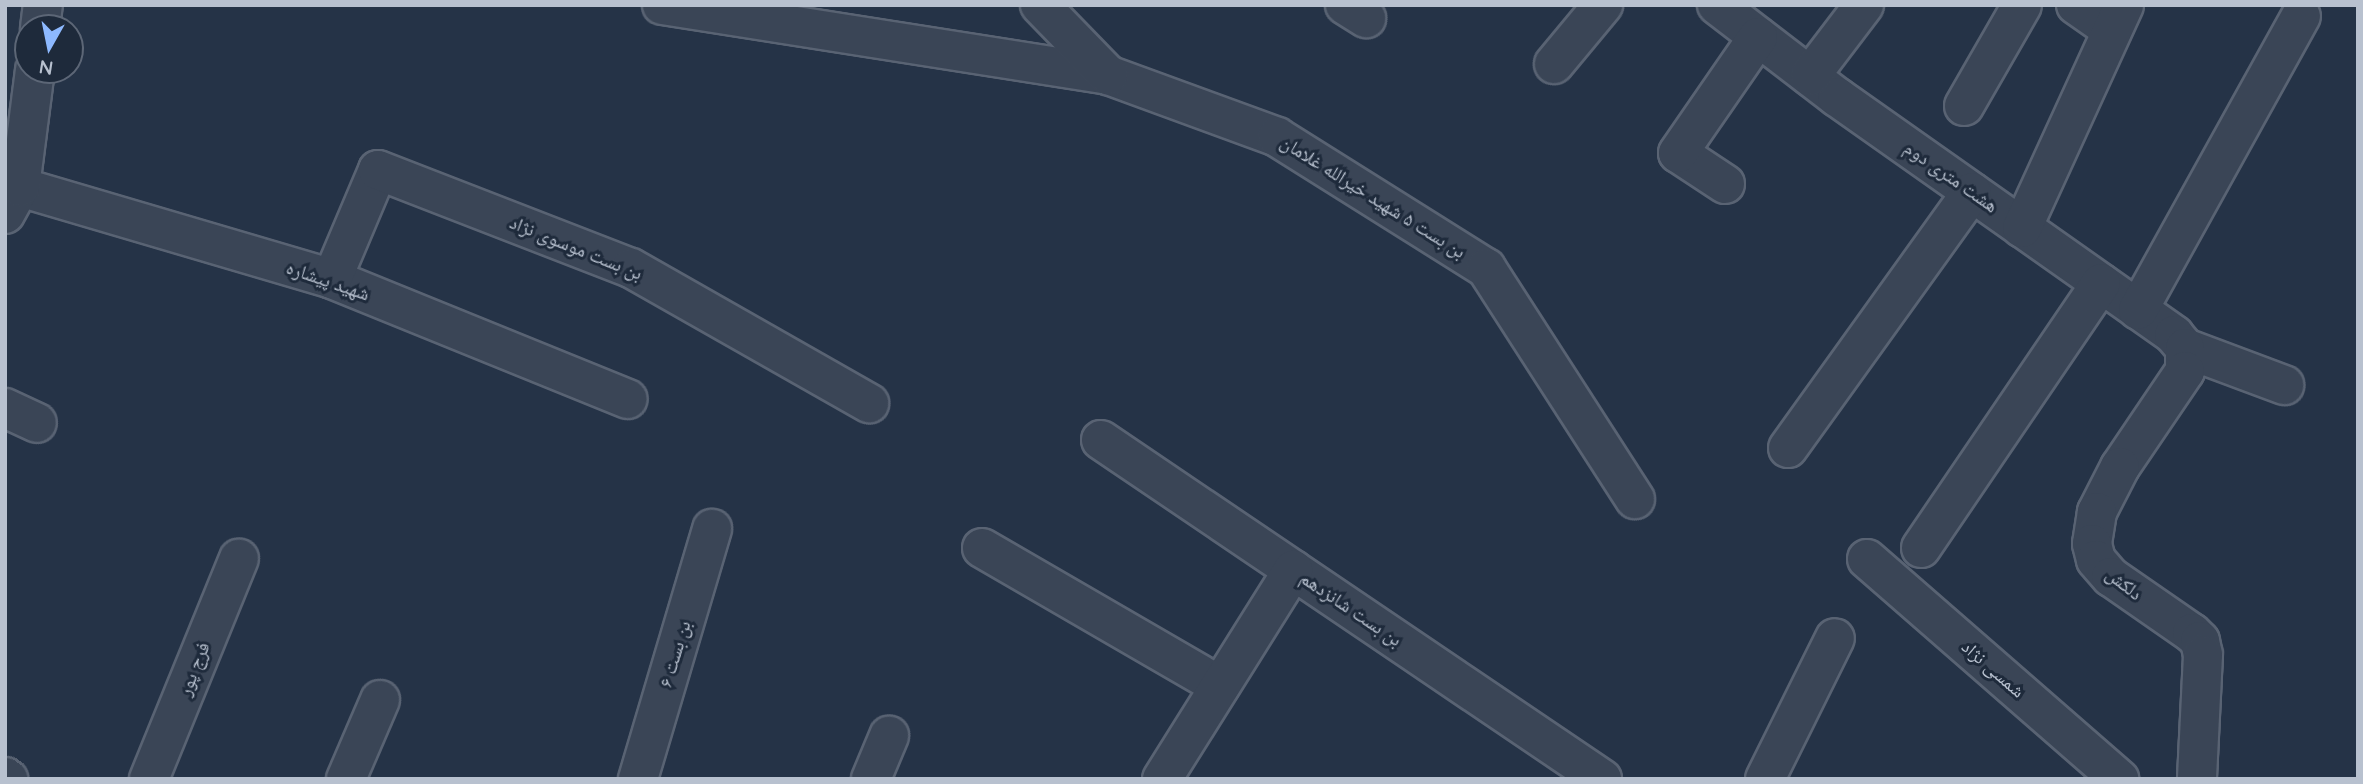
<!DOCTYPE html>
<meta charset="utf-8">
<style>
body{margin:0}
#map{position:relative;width:2363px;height:784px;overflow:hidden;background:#253347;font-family:Quicksand,"Noto Naskh Arabic",sans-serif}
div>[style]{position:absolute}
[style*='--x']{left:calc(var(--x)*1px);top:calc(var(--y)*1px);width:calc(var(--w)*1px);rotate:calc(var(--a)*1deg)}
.roads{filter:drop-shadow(2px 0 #596373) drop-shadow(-2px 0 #596373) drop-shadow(0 2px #596373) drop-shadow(0 -2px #596373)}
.minor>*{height:38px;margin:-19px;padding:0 19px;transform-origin:19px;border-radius:19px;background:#3a4556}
span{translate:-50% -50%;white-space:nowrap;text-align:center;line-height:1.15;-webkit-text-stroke:6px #1e2a3b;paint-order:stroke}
.street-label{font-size:19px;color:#b8c1cf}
.frame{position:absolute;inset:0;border:7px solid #b8c1cf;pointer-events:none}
.north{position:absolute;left:14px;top:14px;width:70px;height:70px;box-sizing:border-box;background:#1e2a3b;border:2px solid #5c6676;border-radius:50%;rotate:189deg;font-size:19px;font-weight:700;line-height:28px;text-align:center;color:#b8c1cf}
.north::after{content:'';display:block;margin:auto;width:24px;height:32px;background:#8db9ff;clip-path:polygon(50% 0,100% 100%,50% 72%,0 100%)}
</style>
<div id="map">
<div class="roads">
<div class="minor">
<i style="--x:662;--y:5;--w:451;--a:8.9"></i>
<i style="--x:1108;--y:75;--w:180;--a:20.1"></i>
<i style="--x:1277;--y:137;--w:247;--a:32.1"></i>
<i style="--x:1486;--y:268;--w:275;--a:57.2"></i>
<i style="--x:1040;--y:5;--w:98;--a:45.8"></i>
<i style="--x:1345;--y:5;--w:25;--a:32"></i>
<i style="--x:1717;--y:5;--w:151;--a:37.5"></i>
<i style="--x:1837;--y:97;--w:413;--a:35.2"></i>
<i style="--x:2174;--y:335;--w:17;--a:50"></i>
<i style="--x:2185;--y:348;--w:106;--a:20.5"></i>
<i style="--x:2076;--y:5;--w:44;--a:34.8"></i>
<i style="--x:40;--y:28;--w:23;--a:-83"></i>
<i style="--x:1554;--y:64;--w:77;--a:-50.3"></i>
<i style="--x:1810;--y:76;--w:89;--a:-52.7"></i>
<i style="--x:1964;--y:106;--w:116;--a:-60.1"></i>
<i style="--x:1725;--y:184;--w:56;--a:-146.6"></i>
<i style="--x:1678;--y:153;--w:141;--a:-55.4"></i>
<i style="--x:20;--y:187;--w:325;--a:16.4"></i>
<i style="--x:332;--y:279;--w:319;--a:22.1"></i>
<i style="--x:5;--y:214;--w:31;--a:-61"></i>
<i style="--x:20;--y:187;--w:118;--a:-82.7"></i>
<i style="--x:2022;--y:228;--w:245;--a:-65.4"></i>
<i style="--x:332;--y:279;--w:118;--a:-67.1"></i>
<i style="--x:378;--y:170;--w:271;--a:21.2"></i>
<i style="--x:631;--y:268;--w:274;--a:29.6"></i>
<i style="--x:2138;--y:310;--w:336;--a:-61"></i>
<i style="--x:2185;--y:348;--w:23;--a:90"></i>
<i style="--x:2185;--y:371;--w:116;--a:124.1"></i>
<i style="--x:2120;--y:467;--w:51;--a:117.1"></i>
<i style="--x:2097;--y:512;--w:32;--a:99"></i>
<i style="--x:2092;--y:544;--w:16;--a:76"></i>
<i style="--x:2096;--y:560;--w:23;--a:49"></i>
<i style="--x:2111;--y:577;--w:98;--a:34.7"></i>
<i style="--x:2192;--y:633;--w:11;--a:45"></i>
<i style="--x:2200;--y:641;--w:14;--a:78"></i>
<i style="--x:2203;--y:655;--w:124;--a:92.8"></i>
<i style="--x:5;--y:408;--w:35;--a:25"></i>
<i style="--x:1101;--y:440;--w:605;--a:34.08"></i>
<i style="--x:1788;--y:448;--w:315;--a:-54.3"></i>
<i style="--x:982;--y:548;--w:275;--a:30.1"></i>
<i style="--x:1921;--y:548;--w:320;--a:-55.8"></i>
<i style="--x:1867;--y:559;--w:335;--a:41.1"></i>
<i style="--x:5;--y:777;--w:4;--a:34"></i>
<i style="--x:149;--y:779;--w:238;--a:-67.8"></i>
<i style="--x:346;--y:779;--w:86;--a:-66.7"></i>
<i style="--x:638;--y:779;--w:261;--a:-73.5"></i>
<i style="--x:871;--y:779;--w:47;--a:-67.3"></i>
<i style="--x:1162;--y:779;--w:247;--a:-57.9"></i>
<i style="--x:1765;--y:779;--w:157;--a:-63.6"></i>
</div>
</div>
<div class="street-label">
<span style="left:1951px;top:177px;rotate:35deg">هشت متری دوم</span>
<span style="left:1373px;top:197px;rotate:32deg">بن بست ۵ شهید خیرالله غلامان</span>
<span style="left:576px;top:248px;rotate:22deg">بن بست موسوی نژاد</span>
<span style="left:328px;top:281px;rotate:19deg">شهید پیشاره</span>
<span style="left:2124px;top:584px;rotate:38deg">دلکش</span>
<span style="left:1351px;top:609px;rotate:34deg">بن بست شانزدهم</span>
<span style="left:675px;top:654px;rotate:-73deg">بن بست ۶</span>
<span style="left:194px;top:669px;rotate:-68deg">فرج پور</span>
<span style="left:1993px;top:669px;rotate:41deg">شمسی نژاد</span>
</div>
<div class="frame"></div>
<div class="north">N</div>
</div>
